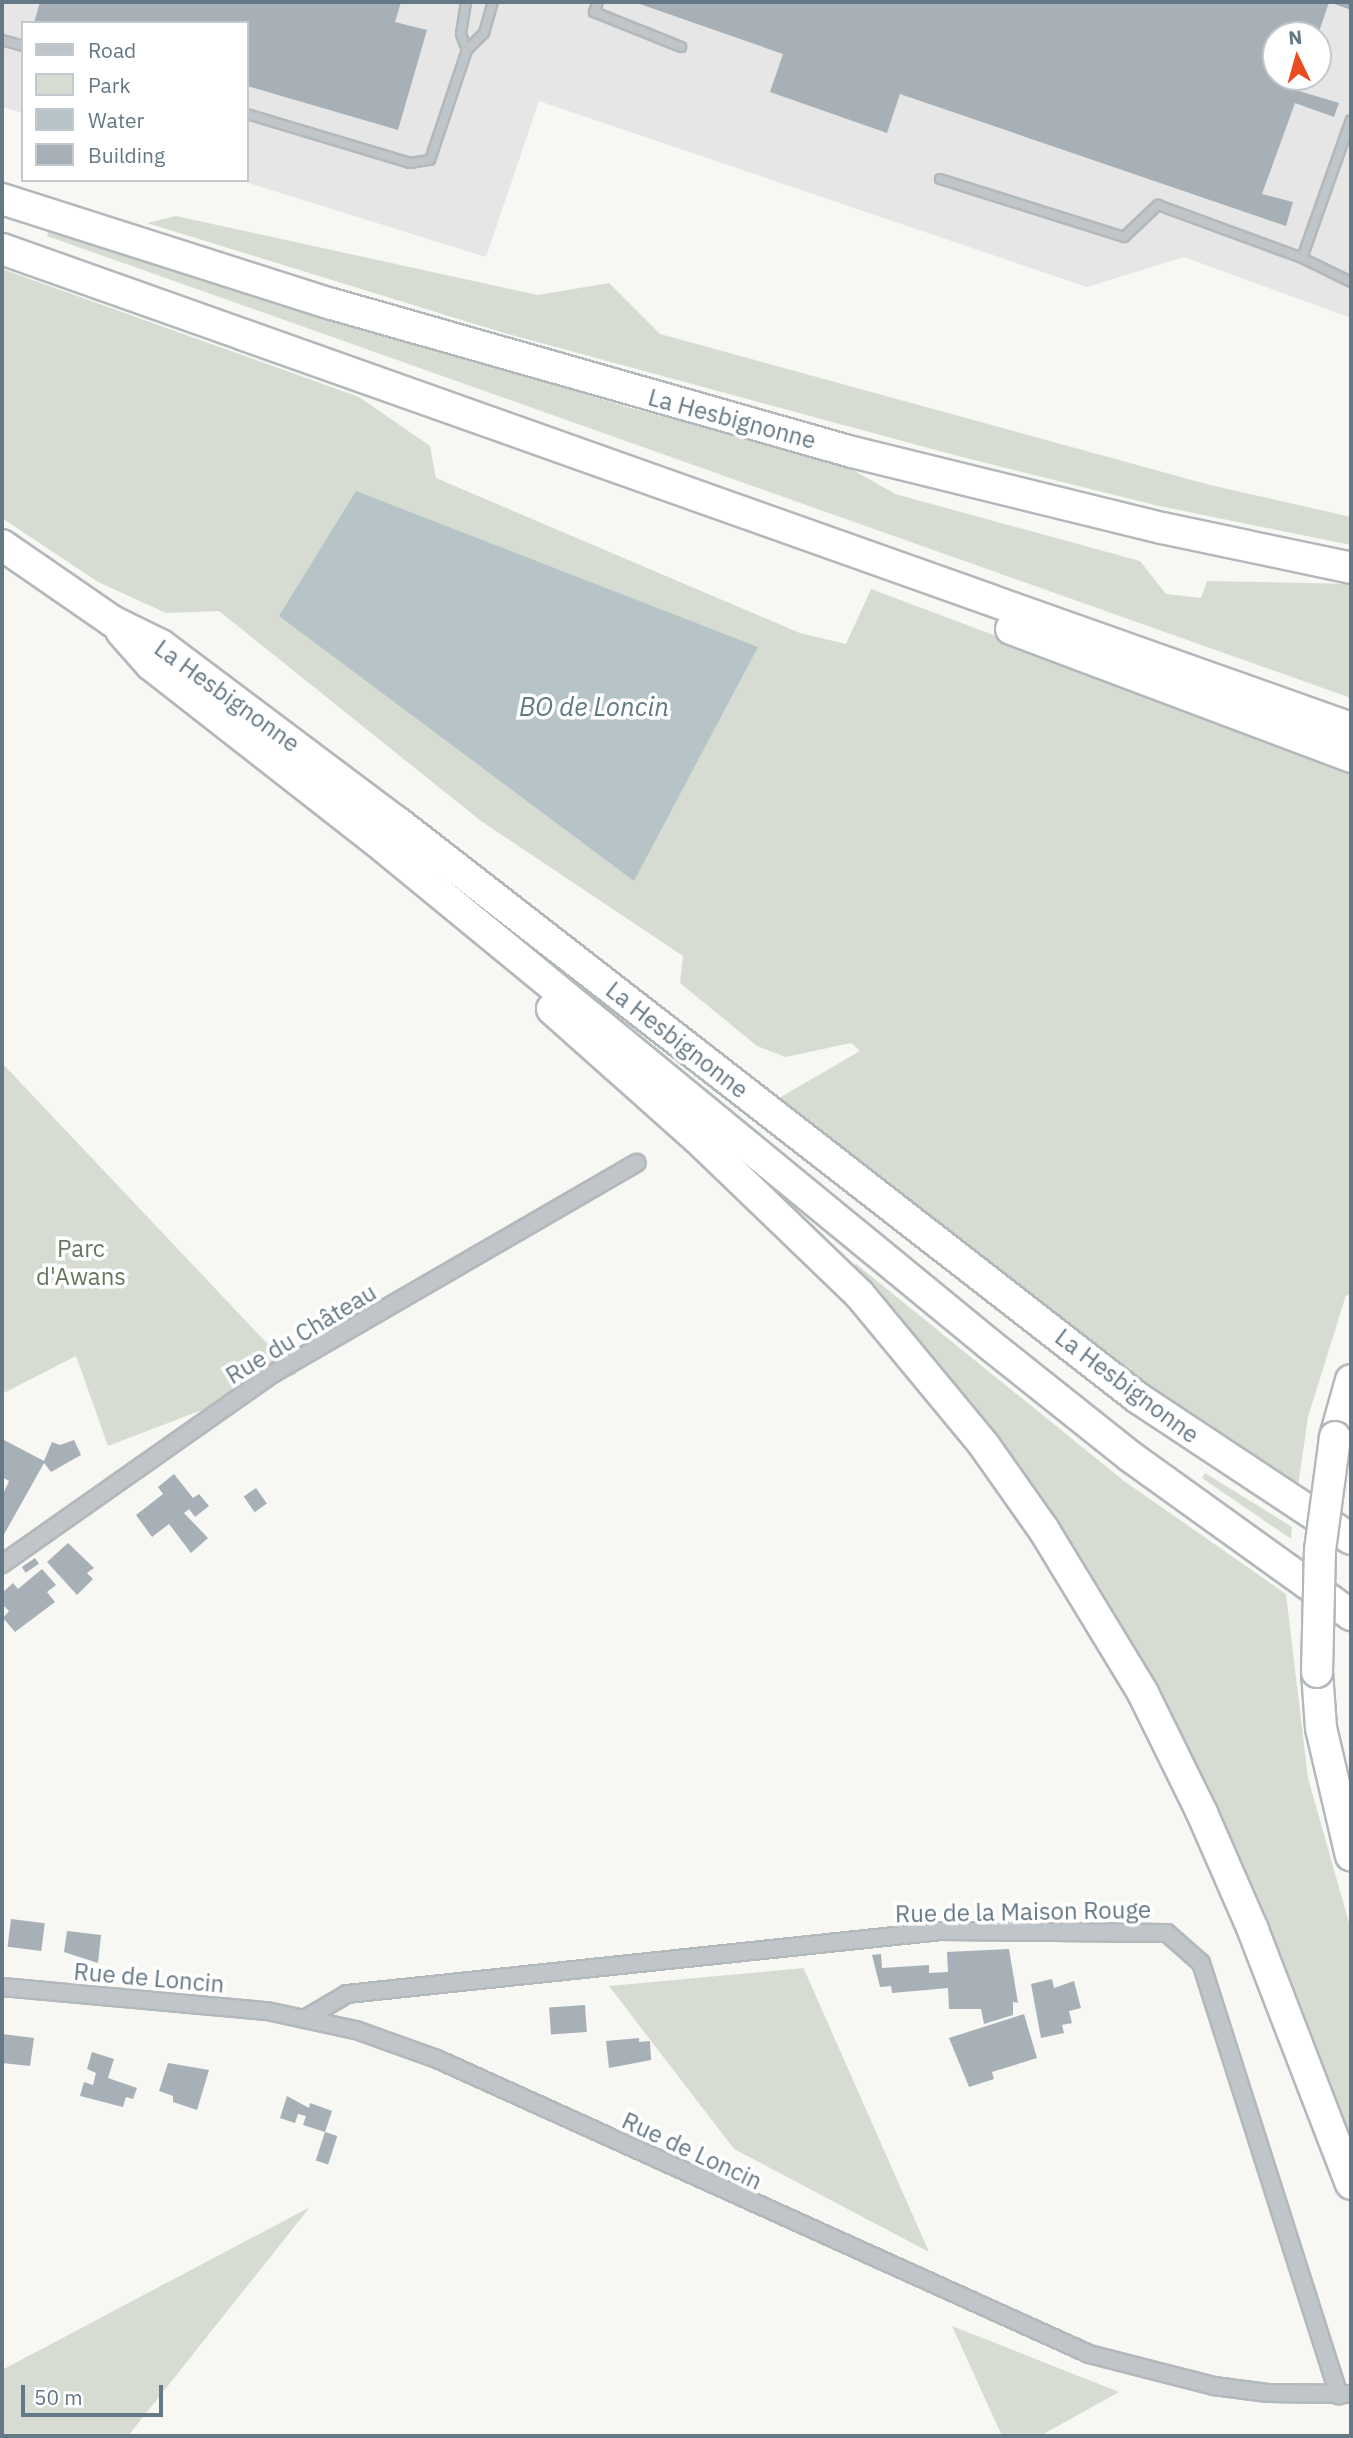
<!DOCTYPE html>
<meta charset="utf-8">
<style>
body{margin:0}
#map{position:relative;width:1353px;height:2438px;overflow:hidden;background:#f7f7f4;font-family:"IBM Plex Sans",sans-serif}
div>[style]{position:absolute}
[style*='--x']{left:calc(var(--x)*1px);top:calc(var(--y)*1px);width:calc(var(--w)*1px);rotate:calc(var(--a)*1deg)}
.built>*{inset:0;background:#e5e6e5}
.green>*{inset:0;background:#d7dcd3}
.water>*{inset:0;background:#b6c4c8}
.building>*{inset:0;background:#a7b0b6;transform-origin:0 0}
.roads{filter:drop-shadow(2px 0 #b3b8bb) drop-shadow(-2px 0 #b3b8bb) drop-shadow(0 2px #b3b8bb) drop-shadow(0 -2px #b3b8bb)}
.service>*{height:8px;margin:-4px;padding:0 4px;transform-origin:4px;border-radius:4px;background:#c0c5c9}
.minor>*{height:16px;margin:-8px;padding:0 8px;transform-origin:8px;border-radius:8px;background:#c0c5c9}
.motorway>*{height:30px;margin:-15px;padding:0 15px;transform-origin:15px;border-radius:15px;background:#fff}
.bridges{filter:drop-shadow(2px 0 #b3b8bb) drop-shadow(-2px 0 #b3b8bb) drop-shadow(0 2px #b3b8bb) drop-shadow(0 -2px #b3b8bb)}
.motorway-bridge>*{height:30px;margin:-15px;padding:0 15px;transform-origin:15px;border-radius:15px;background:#fff}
span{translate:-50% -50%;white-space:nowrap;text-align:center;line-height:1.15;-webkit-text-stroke:7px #fff;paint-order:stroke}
.street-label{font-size:24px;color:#657886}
.park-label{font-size:24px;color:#667860}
.water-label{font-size:26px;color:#607a83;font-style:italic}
.frame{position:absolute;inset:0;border:4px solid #657886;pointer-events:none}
.legend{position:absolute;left:21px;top:21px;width:228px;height:161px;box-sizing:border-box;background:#fff;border:2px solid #c1c9cf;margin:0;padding:9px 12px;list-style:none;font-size:21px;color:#657886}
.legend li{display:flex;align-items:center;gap:14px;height:35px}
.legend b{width:35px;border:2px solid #c1c9cf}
.north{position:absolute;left:1262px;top:21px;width:70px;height:70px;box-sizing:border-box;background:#fff;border:2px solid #c1c9cf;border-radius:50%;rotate:355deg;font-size:19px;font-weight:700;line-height:28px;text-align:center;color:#657886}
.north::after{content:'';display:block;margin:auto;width:24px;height:32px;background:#eb4b20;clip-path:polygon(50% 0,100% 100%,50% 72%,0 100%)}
.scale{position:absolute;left:21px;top:2385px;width:142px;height:32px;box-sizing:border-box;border:4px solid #657886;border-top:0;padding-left:9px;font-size:21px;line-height:24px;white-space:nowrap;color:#657886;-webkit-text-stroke:5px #fff;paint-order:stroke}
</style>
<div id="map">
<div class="built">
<i style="clip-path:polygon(evenodd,2px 2px,1351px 2px,1351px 318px,1184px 257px,1087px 287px,539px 101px,486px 257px,239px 180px,247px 180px,247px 23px,23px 23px,23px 113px,2px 107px,2px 2px,1276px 35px,1318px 35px,1318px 77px,1276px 77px,1276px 35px)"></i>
</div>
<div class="green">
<i style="clip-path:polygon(176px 216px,538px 295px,609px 283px,660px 334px,1210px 485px,1351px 517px,1351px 545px,1159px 506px,958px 456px,504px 333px,147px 223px)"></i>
<i style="clip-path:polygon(49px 228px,627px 407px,841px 463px,895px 494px,1140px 561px,1166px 594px,1201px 598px,1207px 581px,1351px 584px,1351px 698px,47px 236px)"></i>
<i style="clip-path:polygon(2px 269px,359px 397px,430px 446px,436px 478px,800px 633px,846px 644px,871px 589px,1351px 769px,1351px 1296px,1346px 1295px,1308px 1417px,1298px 1486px,1196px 1421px,774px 1101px,860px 1051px,851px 1043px,786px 1057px,757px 1046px,680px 983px,683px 956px,481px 821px,219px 611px,166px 613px,98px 582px,2px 518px)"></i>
<i style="clip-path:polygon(2px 1063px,296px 1374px,108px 1446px,76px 1356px,2px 1394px)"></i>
<i style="clip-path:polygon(856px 1264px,1124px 1481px,1286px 1594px,1308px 1778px,1351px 1930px,1351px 2145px,1175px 1727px,1115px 1616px,1040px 1500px,952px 1381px,852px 1268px)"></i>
<i style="clip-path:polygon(1205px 1473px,1292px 1527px,1291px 1539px,1202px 1478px)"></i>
<i style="clip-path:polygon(804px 1968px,804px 1969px,929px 2252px,734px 2149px,609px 1986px)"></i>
<i style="clip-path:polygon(310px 2207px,128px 2436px,2px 2436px,2px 2370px)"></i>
<i style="clip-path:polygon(952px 2326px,1119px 2392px,1040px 2436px,1002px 2436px)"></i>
</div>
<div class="water">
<i style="clip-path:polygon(356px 491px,758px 647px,634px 881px,279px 616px)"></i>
</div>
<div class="building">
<i style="clip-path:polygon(40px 2px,401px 2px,395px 22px,427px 30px,398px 130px,247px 86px,247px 23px,34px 23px)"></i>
<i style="clip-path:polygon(634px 2px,1329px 2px,1318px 35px,1276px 35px,1276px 77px,1304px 77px,1299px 91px,1339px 103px,1334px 117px,1295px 103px,1262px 194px,1293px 202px,1286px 226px,900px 94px,887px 133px,770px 92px,783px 54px)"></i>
<i style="clip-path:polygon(1329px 2px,1351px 2px,1351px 10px)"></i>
<i style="clip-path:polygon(2px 1439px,44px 1461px,52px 1442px,60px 1445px,74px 1440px,81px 1455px,51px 1472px,44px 1463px,2px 1538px,2px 1496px,9px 1481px,2px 1477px)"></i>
<i style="clip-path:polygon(174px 1474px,193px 1498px,199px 1494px,209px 1506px,195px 1517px,189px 1509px,184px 1513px,208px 1538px,191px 1553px,169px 1524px,152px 1537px,136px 1515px,163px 1494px,158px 1487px)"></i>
<i style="left:256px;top:1488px;width:19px;height:15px;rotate:55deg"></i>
<i style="clip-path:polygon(68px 1543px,94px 1568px,87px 1573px,93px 1579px,77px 1595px,47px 1562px)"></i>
<i style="left:35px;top:1558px;width:7px;height:16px;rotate:56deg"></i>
<i style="clip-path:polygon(42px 1569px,56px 1585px,47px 1592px,55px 1602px,15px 1632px,3px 1618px,9px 1611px,2px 1604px,2px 1593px,13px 1583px,18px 1589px)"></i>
<i style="left:11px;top:1919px;width:34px;height:28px;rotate:7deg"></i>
<i style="clip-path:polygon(67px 1931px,101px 1935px,98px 1963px,64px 1952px)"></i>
<i style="clip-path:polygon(1009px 1949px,1018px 2003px,1013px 2002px,1013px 2015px,984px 2024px,981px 2009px,949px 2009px,948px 1988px,892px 1993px,891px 1986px,880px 1987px,872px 1955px,881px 1954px,882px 1968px,929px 1965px,929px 1973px,948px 1972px,947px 1952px)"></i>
<i style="clip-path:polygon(1052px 1979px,1054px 1988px,1074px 1981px,1081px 2008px,1069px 2011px,1072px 2023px,1062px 2025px,1064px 2033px,1041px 2038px,1031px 1984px)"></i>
<i style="left:585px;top:2005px;width:27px;height:36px;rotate:86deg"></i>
<i style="clip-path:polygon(1024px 2014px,1037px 2058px,992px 2072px,994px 2079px,969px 2087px,949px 2038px)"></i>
<i style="clip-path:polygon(2px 2034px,34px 2038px,30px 2066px,2px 2063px)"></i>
<i style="clip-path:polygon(639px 2038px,639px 2042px,650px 2041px,651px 2060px,609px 2068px,606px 2041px)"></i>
<i style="clip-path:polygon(92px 2052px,114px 2059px,108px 2078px,137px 2088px,133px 2099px,126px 2097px,123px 2107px,80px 2096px,84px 2082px,93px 2085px,96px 2073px,87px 2069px)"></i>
<i style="clip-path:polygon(168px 2063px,209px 2070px,197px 2110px,173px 2102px,173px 2096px,159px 2091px)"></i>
<i style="clip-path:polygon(287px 2096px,309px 2108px,310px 2103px,332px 2111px,325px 2132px,303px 2125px,306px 2116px,298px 2114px,295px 2123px,280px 2118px)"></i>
<i style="left:325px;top:2132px;width:13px;height:30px;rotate:18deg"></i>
</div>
<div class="roads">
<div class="service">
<i style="--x:466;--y:2;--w:32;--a:99"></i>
<i style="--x:461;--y:34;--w:17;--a:69"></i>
<i style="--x:598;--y:2;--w:11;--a:112"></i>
<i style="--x:594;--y:12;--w:94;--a:21.9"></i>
<i style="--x:2;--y:40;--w:22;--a:16"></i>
<i style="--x:247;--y:114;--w:170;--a:16.7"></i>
<i style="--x:410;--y:163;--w:20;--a:-9"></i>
<i style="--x:430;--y:160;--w:116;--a:-71.4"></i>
<i style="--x:467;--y:50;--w:24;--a:-45"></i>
<i style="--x:484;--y:33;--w:32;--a:-74"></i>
<i style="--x:940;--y:179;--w:193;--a:17.5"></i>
<i style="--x:1124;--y:237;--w:47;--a:-43.3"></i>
<i style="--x:1158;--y:205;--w:153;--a:20.2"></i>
<i style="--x:1302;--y:258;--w:146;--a:-70.5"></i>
<i style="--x:1302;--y:258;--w:55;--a:26.1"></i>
</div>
<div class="minor">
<i style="--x:2;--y:1564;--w:332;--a:-35.1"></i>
<i style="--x:274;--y:1373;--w:419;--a:-30.1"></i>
<i style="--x:2;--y:1987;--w:266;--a:5.2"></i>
<i style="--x:267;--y:2011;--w:91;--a:12.1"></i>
<i style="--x:356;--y:2030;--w:86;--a:19.7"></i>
<i style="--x:437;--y:2059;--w:716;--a:24.34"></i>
<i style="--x:1089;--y:2354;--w:129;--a:14.4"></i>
<i style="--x:1214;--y:2386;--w:54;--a:7.4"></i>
<i style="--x:1268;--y:2393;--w:83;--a:0.7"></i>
<i style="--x:308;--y:2017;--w:45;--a:-30.5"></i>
<i style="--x:347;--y:1994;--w:597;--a:-6.05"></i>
<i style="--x:941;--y:1931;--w:226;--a:0.5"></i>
<i style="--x:1167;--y:1933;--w:45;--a:41.4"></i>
<i style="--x:1201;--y:1963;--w:454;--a:72.3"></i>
</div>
<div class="motorway">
<i style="--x:2;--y:199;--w:346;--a:17.7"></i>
<i style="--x:332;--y:304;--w:541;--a:15.89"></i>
<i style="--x:852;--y:452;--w:319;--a:13.8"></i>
<i style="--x:1162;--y:528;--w:193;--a:11.9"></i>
<i style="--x:2;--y:249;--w:1432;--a:19.55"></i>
<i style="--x:2;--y:545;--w:134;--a:34.6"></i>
<i style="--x:112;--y:621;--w:55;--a:26.1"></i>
<i style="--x:161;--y:645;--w:295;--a:36.9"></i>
<i style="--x:397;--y:822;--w:939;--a:37.86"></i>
<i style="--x:1138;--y:1398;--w:255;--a:33.5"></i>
<i style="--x:1011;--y:629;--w:363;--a:20.6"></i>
<i style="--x:121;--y:631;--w:45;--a:48.6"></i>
<i style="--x:151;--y:665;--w:284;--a:38"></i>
<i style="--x:375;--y:840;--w:794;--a:39.38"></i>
<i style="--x:989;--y:1344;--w:181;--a:38.5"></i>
<i style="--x:1131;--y:1457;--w:271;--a:35.7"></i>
<i style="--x:552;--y:1009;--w:194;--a:41.7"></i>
<i style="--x:697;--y:1138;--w:226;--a:43.9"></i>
<i style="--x:860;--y:1295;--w:195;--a:50.4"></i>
<i style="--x:984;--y:1445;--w:104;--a:54.8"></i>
<i style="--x:1044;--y:1530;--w:191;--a:58.7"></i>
<i style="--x:1143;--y:1693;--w:134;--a:63.8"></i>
<i style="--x:1202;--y:1813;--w:128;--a:66.4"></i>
<i style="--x:1253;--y:1930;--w:272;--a:68.9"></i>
<i style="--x:1335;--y:1437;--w:59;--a:-74.3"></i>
<i style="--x:1317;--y:1672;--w:56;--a:85.9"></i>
<i style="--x:1321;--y:1728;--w:131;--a:76.8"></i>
</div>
</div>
<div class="bridges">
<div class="motorway-bridge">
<i style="--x:1317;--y:1672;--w:122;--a:-88.6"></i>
<i style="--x:1320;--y:1550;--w:114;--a:-82.4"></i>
</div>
</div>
<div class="street-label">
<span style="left:732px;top:419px;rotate:15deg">La Hesbignonne</span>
<span style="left:227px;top:696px;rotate:36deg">La Hesbignonne</span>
<span style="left:677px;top:1040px;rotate:38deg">La Hesbignonne</span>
<span style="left:301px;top:1334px;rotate:-31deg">Rue du Château</span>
<span style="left:1127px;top:1386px;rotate:37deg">La Hesbignonne</span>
<span style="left:1023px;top:1912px;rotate:-1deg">Rue de la Maison Rouge</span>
<span style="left:149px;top:1978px;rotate:5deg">Rue de Loncin</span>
<span style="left:692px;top:2151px;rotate:25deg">Rue de Loncin</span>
</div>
<div class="park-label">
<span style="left:81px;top:1263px">Parc<br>d'Awans</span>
</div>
<div class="water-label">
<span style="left:594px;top:707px">BO de Loncin</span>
</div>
<div class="frame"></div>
<ul class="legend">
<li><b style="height:9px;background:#c0c5c9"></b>Road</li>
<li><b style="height:19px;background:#d7dcd3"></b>Park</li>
<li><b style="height:19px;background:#b6c4c8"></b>Water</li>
<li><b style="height:19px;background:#a7b0b6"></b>Building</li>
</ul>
<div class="north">N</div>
<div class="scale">50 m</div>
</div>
